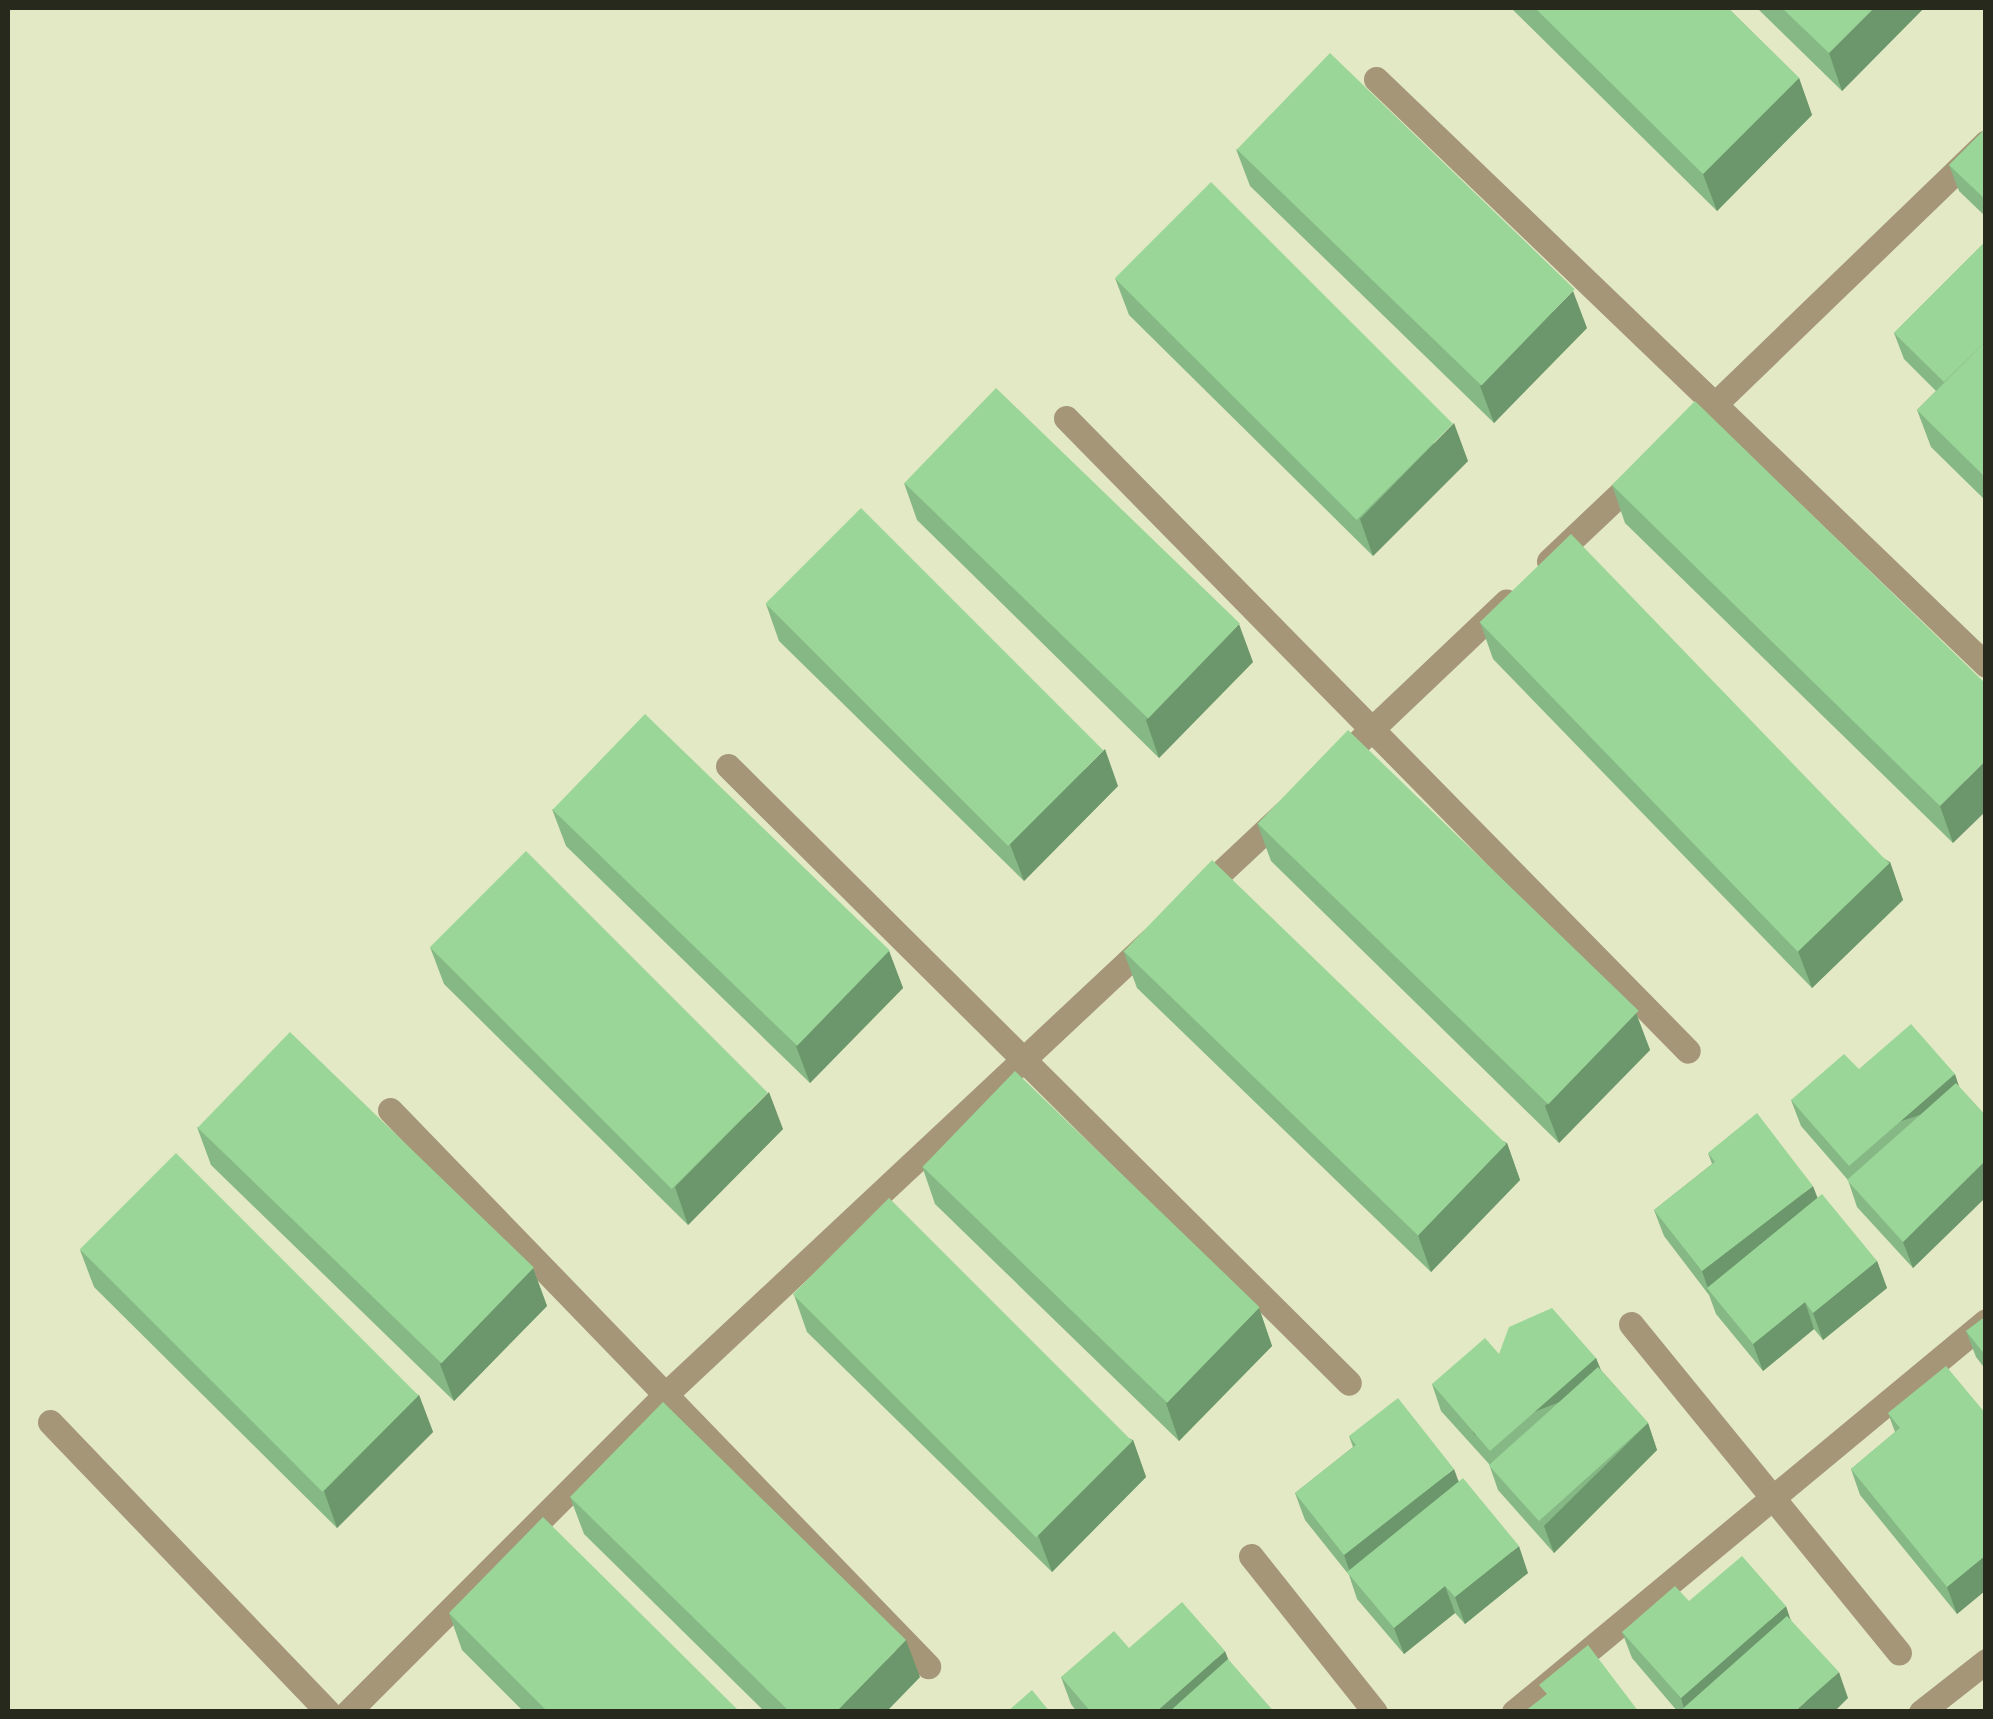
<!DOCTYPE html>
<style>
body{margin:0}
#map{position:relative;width:1993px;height:1719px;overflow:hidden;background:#e4e9c5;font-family:"DejaVu Sans",sans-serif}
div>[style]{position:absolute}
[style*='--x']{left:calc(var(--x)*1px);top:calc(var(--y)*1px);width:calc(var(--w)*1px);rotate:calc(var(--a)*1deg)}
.minor>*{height:25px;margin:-12.5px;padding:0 12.5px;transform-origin:12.5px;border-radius:12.5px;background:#a49677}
.wall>*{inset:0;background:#85b884}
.shaded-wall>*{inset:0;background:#6c966b;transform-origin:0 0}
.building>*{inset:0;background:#9bd699;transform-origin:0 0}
span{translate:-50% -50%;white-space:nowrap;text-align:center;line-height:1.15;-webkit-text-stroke:8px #e4e9c5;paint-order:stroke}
.frame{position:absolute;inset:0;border:10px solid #27291c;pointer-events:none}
</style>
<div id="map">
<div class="minor">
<i style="--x:1376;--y:79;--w:846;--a:43.85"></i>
<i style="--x:1066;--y:418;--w:887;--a:45.5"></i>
<i style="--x:1684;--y:434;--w:420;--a:-44"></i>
<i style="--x:1549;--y:561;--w:125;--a:-43.4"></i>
<i style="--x:1335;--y:764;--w:236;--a:-43.5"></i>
<i style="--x:728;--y:766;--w:875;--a:44.81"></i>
<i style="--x:1201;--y:891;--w:115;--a:-43.2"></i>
<i style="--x:390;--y:1110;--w:774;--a:45.94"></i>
<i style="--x:1631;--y:1324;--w:424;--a:50.8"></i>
<i style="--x:50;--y:1422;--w:402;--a:46.2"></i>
<i style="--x:1251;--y:1556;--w:199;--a:51.5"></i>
<i style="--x:348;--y:1712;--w:451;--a:-45"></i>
<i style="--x:667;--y:1393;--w:663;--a:-43.11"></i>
<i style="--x:1514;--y:1712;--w:613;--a:-39.64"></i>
<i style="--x:1921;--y:1712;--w:83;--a:-38.1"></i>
</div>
<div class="wall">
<i style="clip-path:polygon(1511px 8px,1728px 8px,1799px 78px,1812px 115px,1717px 211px)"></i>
<i style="clip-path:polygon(1757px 8px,1924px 8px,1842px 91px)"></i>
<i style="clip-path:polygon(1986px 128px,1986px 217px,1959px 191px,1949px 165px)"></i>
<i style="clip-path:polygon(1236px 149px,1587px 328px,1494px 423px,1250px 186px)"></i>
<i style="clip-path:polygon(1986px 241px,1986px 501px,1931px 447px,1917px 410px,1936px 391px,1904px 359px,1894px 333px)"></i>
<i style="clip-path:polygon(1115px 278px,1468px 461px,1373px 556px,1129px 315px)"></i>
<i style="clip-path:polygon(904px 483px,1253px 662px,1159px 758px,917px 520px)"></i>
<i style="clip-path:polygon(1612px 485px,1986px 684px,1953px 843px,1625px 523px)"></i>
<i style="clip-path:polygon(766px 604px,1118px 786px,1024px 881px,779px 641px)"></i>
<i style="clip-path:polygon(1480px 622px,1890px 862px,1903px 900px,1812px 988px,1493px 659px)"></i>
<i style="clip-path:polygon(552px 809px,889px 951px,903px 988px,810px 1083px,566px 846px)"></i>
<i style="clip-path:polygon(1257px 823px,1636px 1013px,1650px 1050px,1559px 1143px,1271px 861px)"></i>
<i style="clip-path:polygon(430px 947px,783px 1129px,688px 1225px,444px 984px)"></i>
<i style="clip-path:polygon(1123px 950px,1507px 1143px,1520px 1180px,1431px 1272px,1137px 988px)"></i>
<i style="clip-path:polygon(1859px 1069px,1959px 1087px,1986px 1116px,1986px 1197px,1913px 1268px,1857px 1207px,1848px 1180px,1801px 1126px,1791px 1100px)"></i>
<i style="clip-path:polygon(197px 1127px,533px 1268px,547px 1306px,454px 1401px,211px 1165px)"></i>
<i style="clip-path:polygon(1708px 1153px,1818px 1198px,1877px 1261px,1887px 1288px,1823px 1340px,1814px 1329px,1763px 1371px,1716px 1314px,1709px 1295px,1664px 1236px,1654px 1210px,1712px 1164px)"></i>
<i style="clip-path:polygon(922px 1166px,1259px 1308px,1272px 1346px,1179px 1441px,935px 1204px)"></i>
<i style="clip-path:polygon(80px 1250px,419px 1395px,433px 1432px,337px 1528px,94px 1287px)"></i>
<i style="clip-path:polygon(794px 1295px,1133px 1440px,1146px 1477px,1052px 1572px,807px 1332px)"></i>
<i style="clip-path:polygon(1986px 1316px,1986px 1370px,1976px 1357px,1966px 1331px)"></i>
<i style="clip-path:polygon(1499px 1354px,1596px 1358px,1601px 1370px,1648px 1423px,1657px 1450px,1554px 1553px,1498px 1490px,1489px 1464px,1441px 1411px,1432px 1384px)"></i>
<i style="clip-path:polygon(1888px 1413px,1986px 1414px,1986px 1590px,1957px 1614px,1860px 1495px,1851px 1469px,1895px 1432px)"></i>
<i style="clip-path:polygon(1349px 1436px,1459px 1481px,1528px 1573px,1465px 1624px,1455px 1613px,1404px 1654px,1357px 1599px,1349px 1575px,1305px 1520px,1295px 1493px,1353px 1447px)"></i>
<i style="clip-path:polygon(570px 1497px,920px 1677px,886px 1712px,765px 1712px,584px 1534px)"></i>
<i style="clip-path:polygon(449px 1613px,740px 1712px,524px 1712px,462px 1650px)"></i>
<i style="clip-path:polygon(1790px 1619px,1848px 1698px,1678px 1712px,1632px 1658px,1622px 1632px)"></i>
<i style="clip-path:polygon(1129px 1648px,1228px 1660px,1274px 1712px,1077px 1712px,1071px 1704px,1061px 1677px)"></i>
</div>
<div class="shaded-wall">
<i style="clip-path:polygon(1874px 8px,1924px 8px,1842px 91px,1829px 53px)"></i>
<i style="clip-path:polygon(1799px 78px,1812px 115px,1717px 211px,1703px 174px)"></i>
<i style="clip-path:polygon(1573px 291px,1587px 328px,1494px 423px,1480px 386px)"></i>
<i style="clip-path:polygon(1454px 423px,1468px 461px,1373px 556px,1360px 519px)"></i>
<i style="clip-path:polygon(1239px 624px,1253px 662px,1159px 758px,1146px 720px)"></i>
<i style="clip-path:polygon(1105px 749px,1118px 786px,1024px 881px,1010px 844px)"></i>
<i style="clip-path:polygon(1986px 760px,1986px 811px,1953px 843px,1940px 806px)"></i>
<i style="clip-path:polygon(1890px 862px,1903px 900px,1812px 988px,1798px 951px)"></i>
<i style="clip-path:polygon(889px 951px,903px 988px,810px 1083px,796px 1046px)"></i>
<i style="clip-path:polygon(1636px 1013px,1650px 1050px,1559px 1143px,1545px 1106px)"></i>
<i style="left:1955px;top:1074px;width:28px;height:140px;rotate:72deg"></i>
<i style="clip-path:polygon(769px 1092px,783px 1129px,688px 1225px,675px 1187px)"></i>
<i style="clip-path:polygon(1507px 1143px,1520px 1180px,1431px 1272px,1418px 1235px)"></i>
<i style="clip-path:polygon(1986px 1160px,1986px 1197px,1913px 1268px,1903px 1242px)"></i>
<i style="clip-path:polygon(1813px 1186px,1823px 1212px,1709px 1291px,1702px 1271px)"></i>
<i style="clip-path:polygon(1877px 1261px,1887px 1288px,1823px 1340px,1813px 1313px)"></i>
<i style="clip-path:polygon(533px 1268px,547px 1306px,454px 1401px,440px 1364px)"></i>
<i style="clip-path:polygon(1805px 1302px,1814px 1329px,1763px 1371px,1753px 1344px)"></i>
<i style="clip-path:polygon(1259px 1308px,1272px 1346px,1179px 1441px,1166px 1403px)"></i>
<i style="left:1596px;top:1358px;width:28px;height:141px;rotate:69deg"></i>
<i style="clip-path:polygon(419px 1395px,433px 1432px,337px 1528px,324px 1491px)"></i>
<i style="clip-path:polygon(1648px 1423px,1657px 1450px,1554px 1553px,1544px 1526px)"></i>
<i style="clip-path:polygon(1133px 1440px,1146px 1477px,1052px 1572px,1038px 1535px)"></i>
<i style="clip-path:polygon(1454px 1469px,1464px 1496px,1352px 1578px,1344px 1555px)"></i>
<i style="clip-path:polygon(1519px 1546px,1528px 1573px,1465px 1624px,1455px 1597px)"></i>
<i style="clip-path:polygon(1986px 1555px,1986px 1590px,1957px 1614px,1947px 1587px)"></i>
<i style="clip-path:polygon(1445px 1586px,1455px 1613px,1404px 1654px,1394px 1628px)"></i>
<i style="clip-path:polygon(1786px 1606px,1795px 1633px,1685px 1712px,1681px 1698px)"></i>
<i style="clip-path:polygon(906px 1640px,920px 1677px,886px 1712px,836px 1712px)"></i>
<i style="clip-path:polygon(1225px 1651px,1235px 1677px,1196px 1712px,1156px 1712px)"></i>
<i style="clip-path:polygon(1839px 1672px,1848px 1698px,1834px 1712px,1794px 1712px)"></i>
</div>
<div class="building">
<i style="clip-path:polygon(1535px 8px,1728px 8px,1799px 78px,1703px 174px)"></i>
<i style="clip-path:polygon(1782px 8px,1874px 8px,1829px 53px)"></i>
<i style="left:1330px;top:53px;width:340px;height:134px;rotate:44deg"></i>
<i style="clip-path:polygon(1986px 128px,1986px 200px,1949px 165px)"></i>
<i style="left:1211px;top:182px;width:342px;height:136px;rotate:45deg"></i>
<i style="clip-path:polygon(1986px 241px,1986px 341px,1944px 382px,1894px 333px)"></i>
<i style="clip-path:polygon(1986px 341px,1986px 478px,1917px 410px)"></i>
<i style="left:996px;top:388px;width:339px;height:132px;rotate:44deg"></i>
<i style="clip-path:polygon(1695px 401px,1986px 684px,1986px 760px,1940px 806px,1612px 485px)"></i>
<i style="left:861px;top:508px;width:343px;height:135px;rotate:45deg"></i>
<i style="left:1571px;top:534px;width:458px;height:127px;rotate:46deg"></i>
<i style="left:645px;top:714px;width:340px;height:133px;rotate:44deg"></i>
<i style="left:1348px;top:730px;width:404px;height:130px;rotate:44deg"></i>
<i style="left:526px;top:851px;width:342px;height:136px;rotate:45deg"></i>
<i style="left:1212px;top:860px;width:409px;height:127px;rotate:44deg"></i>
<i style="clip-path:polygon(1911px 1024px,1955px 1074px,1849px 1166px,1791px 1100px,1844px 1054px,1859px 1069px)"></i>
<i style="left:290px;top:1032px;width:339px;height:133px;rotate:44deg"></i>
<i style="left:1015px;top:1071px;width:340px;height:133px;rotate:44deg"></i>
<i style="clip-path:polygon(1956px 1083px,1986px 1116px,1986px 1160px,1903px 1242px,1847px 1180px)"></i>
<i style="clip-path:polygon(1757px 1113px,1813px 1186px,1702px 1271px,1654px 1210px,1715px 1162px,1708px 1153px)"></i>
<i style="left:176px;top:1153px;width:343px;height:136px;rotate:45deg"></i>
<i style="clip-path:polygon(1822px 1194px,1877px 1261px,1813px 1313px,1805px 1302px,1753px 1344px,1707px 1288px)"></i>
<i style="left:889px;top:1198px;width:344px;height:136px;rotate:45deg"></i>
<i style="clip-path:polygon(1552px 1308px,1596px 1358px,1490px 1451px,1432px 1384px,1485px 1338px,1499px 1354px,1509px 1327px)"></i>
<i style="clip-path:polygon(1986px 1316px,1986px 1356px,1966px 1331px)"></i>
<i style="clip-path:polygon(1946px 1366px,1986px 1414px,1986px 1555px,1947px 1587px,1851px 1469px,1900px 1428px,1888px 1413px)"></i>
<i style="left:1598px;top:1367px;width:75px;height:147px;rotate:48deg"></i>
<i style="clip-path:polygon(1398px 1398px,1454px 1469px,1344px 1555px,1295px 1493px,1356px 1445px,1349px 1436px)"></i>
<i style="clip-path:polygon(663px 1402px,906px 1640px,836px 1712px,790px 1712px,570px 1497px)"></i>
<i style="clip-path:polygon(1463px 1478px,1519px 1546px,1455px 1597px,1445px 1586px,1394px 1628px,1347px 1572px)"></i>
<i style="clip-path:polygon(543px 1517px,740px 1712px,548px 1712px,449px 1613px)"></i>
<i style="clip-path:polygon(1742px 1556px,1786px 1606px,1681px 1698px,1622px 1632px,1675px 1586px,1689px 1601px)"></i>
<i style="clip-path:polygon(1182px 1602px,1225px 1651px,1156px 1712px,1091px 1712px,1061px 1677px,1114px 1631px,1129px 1648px)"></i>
<i style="clip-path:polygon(1787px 1616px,1839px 1672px,1794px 1712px,1679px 1712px)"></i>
<i style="clip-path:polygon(1588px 1645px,1639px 1712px,1524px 1712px,1547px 1694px,1539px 1685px)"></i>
<i style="clip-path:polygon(1228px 1659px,1274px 1712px,1169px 1712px)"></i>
<i style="clip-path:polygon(1032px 1690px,1050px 1712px,1007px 1712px)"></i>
</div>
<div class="frame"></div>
</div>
